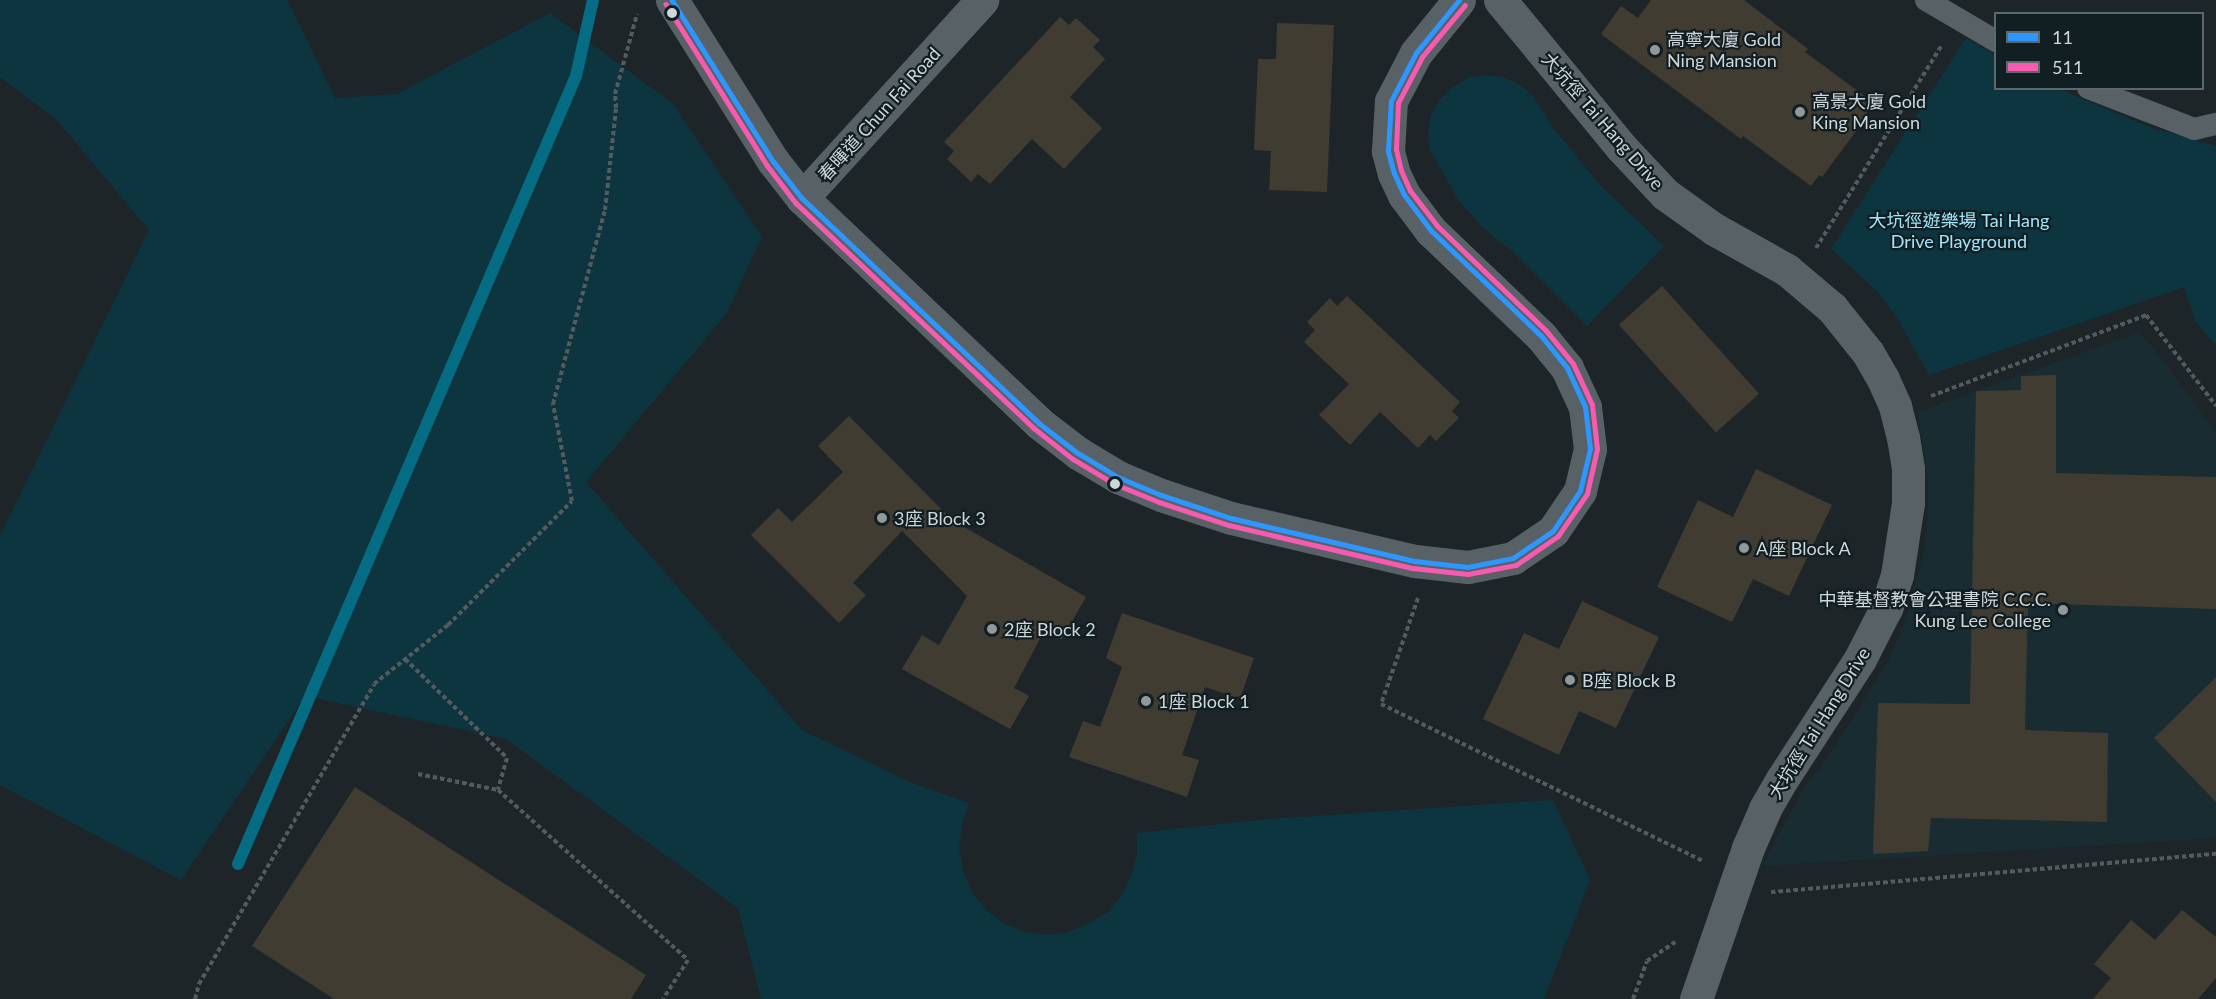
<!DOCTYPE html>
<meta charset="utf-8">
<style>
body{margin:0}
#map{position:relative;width:2216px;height:999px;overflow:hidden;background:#1e2528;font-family:Lato,"Noto Sans TC",sans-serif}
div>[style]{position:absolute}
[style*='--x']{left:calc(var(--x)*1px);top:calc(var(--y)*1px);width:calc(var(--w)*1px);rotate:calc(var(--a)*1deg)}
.built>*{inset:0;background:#192c32}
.green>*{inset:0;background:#0d3540}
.stream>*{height:12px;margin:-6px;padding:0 6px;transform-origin:6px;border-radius:6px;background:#066c84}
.building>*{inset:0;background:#413c32;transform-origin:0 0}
.path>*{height:4px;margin-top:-2px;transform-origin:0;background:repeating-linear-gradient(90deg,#545b5e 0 4.5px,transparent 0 7.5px)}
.service>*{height:22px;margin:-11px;padding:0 11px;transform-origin:11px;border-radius:11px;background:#586266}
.minor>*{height:33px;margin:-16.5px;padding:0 16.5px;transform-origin:16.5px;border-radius:16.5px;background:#586266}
.tertiary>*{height:33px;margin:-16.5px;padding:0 16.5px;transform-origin:16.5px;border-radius:16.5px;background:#586266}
.bus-1>*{height:4.5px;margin:-2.25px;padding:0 2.25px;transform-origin:2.25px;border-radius:2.25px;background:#2d96ff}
.bus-2>*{height:4.5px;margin:-2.25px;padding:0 2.25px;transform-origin:2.25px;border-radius:2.25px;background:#f75aaf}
.dots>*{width:16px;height:16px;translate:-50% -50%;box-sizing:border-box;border:3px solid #111e22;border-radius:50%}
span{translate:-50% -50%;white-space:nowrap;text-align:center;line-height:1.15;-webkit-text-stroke:4.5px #111e22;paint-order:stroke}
.poi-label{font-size:18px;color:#cfd7da}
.left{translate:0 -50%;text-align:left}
.right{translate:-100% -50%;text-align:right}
.street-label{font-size:18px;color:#cfd7da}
.park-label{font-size:18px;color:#a0e4fa}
.legend{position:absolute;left:1994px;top:12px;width:210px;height:78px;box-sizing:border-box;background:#111e22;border:2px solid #5d686c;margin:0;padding:8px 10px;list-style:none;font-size:18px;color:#cfd7da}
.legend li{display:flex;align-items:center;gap:12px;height:30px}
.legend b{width:30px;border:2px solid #5d686c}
</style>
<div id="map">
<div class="built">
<i style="clip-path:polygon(2140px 332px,2182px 385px,2216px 435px,2216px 677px,2154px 738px,2216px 802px,2216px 838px,1762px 866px,1803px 790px,1839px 740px,1886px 665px,1903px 629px,1924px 552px,1928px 512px,1928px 479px,1918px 412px)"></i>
</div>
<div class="green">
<i style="clip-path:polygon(0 0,287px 0,335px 98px,397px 94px,550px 13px,673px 104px,762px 237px,726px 314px,586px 482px,802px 730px,912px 783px,969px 803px,962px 825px,959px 848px,963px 870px,971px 891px,985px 909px,1003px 923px,1025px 932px,1048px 935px,1068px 932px,1089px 924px,1108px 912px,1122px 895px,1131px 876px,1137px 855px,1137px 833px,1269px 819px,1553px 800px,1590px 880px,1544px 999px,761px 999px,738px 908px,506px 739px,305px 696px,181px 880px,0 785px,0 536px,149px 230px,56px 119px,0 77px)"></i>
<i style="clip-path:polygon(1966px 38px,1995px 55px,1996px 88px,2058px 89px,2152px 128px,2216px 146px,2216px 346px,2195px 320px,2184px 287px,1929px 375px,1896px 316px,1876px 290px,1831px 249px)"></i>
<i style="clip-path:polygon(1485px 75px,1503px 77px,1519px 84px,1532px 95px,1554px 129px,1601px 186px,1664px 246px,1587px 326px,1511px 250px,1482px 227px,1458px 199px,1430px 150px,1428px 132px,1431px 115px,1440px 99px,1453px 87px,1468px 78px)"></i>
</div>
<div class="stream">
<i style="--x:238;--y:864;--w:857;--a:-66.78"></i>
<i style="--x:576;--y:76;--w:78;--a:-77.4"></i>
</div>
<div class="building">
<i style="clip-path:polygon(1651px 0,1744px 0,1808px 49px,1805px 52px,1874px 103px,1866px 114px,1868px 115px,1822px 177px,1819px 175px,1811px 186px,1743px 136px,1741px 139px,1601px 34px,1621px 6px,1638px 18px)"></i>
<i style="clip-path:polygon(1060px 17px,1069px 25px,1076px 18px,1100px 40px,1093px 47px,1105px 59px,1070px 97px,1102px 128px,1064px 169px,1032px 139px,990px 184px,978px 174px,971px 182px,947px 159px,954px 151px,944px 142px)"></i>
<i style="clip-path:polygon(1277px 23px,1334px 25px,1327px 192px,1269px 190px,1271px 151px,1254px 150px,1258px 59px,1276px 59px)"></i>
<i style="left:1662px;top:286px;width:145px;height:58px;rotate:48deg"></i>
<i style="clip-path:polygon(1347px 296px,1460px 402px,1452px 411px,1459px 418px,1436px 441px,1430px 435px,1418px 448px,1380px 412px,1350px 445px,1319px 415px,1349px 384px,1304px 342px,1315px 330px,1307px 322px,1330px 298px,1337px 306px)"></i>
<i style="clip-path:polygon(2056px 375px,2056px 473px,2216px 477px,2216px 609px,2028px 603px,2025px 730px,2108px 733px,2107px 822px,1931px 818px,1928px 851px,1873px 854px,1878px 703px,1970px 704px,1976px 391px,2021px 390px,2021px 376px)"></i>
<i style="clip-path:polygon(849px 416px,952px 520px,1086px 597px,1062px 639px,1043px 633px,1014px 688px,1029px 696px,1010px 729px,902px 669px,922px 635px,939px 645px,967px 596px,902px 531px,853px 583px,866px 595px,839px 623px,751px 535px,778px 508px,792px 522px,843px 472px,818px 446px)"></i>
<i style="clip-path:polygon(1756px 469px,1832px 505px,1789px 596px,1753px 579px,1732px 622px,1657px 587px,1698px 500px,1733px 517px)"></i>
<i style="clip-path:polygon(1582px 601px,1659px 637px,1616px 728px,1579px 711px,1559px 755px,1483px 719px,1524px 633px,1559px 649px)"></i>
<i style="clip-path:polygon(1122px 613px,1254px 658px,1240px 699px,1205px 687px,1182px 755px,1199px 760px,1187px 797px,1069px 757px,1083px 721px,1100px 727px,1122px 667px,1106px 658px)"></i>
<i style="clip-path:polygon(2216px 677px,2216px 802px,2154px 738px)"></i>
<i style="clip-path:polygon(355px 787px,646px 975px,631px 999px,334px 999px,252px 946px)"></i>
<i style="clip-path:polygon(2182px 910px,2216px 937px,2216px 978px,2198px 999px,2093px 999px,2111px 978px,2094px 964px,2131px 920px,2155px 940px)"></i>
</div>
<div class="path">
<i style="--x:1816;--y:248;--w:239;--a:-58.2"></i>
<i style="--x:1931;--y:396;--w:230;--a:-20.6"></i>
<i style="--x:2146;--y:315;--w:115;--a:52.4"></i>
<i style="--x:1418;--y:598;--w:112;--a:109.2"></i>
<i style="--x:1381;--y:704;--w:360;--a:26"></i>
<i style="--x:405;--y:659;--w:142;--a:44.1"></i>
<i style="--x:507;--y:758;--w:33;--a:106"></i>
<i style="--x:498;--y:790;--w:255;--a:41.8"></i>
<i style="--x:688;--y:960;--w:46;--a:122.7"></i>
<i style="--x:418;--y:774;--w:82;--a:11.3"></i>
<i style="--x:1771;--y:892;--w:447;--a:-4.9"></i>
<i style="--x:195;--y:999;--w:16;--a:-75"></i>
<i style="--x:199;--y:984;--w:347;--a:-59.7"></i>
<i style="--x:374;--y:684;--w:95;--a:-38.6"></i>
<i style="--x:448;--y:625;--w:175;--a:-45"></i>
<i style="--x:572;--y:501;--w:99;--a:-101.1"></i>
<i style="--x:553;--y:404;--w:201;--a:-75"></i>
<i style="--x:605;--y:210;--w:103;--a:-83.8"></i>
<i style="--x:616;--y:108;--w:14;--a:-94"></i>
<i style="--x:615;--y:94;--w:83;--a:-74.6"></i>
<i style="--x:1633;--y:999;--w:40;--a:-69.8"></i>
<i style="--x:1647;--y:961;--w:34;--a:-34"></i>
</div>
<div class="service">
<i style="--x:1926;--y:0;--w:81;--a:30.4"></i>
<i style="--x:2088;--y:88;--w:114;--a:21.1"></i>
<i style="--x:2194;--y:129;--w:23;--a:-13"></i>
</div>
<div class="minor">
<i style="--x:1500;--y:0;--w:192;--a:50.5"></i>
<i style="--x:1622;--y:148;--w:63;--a:46.9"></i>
<i style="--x:1665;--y:194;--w:60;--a:35.5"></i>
<i style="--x:1714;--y:229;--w:84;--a:29.3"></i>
<i style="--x:1787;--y:270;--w:59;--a:40.2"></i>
<i style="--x:1832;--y:308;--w:58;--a:51.3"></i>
<i style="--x:1868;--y:353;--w:30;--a:60"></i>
<i style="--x:1883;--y:379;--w:30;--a:66"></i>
<i style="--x:1895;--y:406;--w:32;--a:76"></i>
<i style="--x:1903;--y:437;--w:32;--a:81"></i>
<i style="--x:1908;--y:469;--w:34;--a:90"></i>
<i style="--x:1908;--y:503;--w:73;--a:98.7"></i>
<i style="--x:1897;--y:575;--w:35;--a:108"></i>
<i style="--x:1886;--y:608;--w:57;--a:117"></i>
<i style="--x:1860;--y:659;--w:143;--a:123"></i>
<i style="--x:1782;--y:779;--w:34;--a:120"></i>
<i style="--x:1765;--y:809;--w:43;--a:113.6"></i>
<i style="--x:1748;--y:848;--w:160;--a:109"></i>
<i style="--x:802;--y:198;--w:268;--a:-47.7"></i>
</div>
<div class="tertiary">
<i style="--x:672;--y:0;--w:190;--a:57.9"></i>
<i style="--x:773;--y:161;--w:47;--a:51.9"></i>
<i style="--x:802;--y:198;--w:327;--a:43.5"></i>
<i style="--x:1039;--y:423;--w:49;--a:37.6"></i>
<i style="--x:1078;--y:453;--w:47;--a:31"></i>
<i style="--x:1118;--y:477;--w:47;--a:22.7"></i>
<i style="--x:1161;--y:495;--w:74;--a:18.2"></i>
<i style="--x:1231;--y:518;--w:189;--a:13.2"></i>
<i style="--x:1415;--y:561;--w:53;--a:6.5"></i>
<i style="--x:1468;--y:567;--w:46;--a:-11.3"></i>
<i style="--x:1513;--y:558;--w:48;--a:-34"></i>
<i style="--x:1553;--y:531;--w:48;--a:-56"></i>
<i style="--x:1580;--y:491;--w:43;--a:-76.6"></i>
<i style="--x:1590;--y:449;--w:42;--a:-96.8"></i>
<i style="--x:1585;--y:407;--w:43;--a:-114.8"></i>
<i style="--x:1567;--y:368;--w:41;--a:-129.1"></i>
<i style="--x:1541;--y:336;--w:152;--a:-136.3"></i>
<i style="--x:1431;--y:231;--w:45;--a:-126.9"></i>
<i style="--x:1404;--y:195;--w:23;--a:-115"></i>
<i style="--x:1394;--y:174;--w:24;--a:-105"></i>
<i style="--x:1388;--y:151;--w:50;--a:-86.6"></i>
<i style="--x:1391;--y:101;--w:54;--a:-62.5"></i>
<i style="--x:1416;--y:53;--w:68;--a:-50.9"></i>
</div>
<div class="bus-1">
<i style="--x:672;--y:0;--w:190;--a:57.9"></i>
<i style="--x:773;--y:161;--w:47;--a:51.9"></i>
<i style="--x:802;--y:198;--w:327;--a:43.5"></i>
<i style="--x:1039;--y:423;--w:49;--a:37.6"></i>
<i style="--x:1078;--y:453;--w:47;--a:31"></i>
<i style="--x:1118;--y:477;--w:47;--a:22.7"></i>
<i style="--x:1161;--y:495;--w:74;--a:18.2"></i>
<i style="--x:1231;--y:518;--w:189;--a:13.2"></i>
<i style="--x:1415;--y:561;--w:53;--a:6.5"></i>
<i style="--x:1468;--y:567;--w:46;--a:-11.3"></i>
<i style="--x:1513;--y:558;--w:48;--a:-34"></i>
<i style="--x:1553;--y:531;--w:48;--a:-56"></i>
<i style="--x:1580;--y:491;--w:43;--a:-76.6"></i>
<i style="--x:1590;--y:449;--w:42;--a:-96.8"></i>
<i style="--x:1585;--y:407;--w:43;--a:-114.8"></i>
<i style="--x:1567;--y:368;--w:41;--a:-129.1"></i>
<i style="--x:1541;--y:336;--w:152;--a:-136.3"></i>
<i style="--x:1431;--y:231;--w:45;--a:-126.9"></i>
<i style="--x:1404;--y:195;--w:23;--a:-115"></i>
<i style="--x:1394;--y:174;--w:24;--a:-105"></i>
<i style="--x:1388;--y:151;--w:50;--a:-86.6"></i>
<i style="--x:1391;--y:101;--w:54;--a:-62.5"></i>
<i style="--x:1416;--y:53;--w:68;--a:-50.9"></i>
</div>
<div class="bus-2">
<i style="--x:666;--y:4;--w:190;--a:57.9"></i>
<i style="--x:767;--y:165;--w:48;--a:52.7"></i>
<i style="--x:796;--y:203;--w:328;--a:43.4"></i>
<i style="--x:1034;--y:428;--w:50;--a:38.5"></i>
<i style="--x:1073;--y:459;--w:49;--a:30.8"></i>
<i style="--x:1115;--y:484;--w:48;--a:22.2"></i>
<i style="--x:1159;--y:502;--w:74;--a:18.2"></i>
<i style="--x:1229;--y:525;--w:189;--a:13.2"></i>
<i style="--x:1413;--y:568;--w:55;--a:6.2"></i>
<i style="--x:1468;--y:574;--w:49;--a:-10.6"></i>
<i style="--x:1516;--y:565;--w:51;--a:-34.6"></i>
<i style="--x:1558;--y:536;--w:51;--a:-55.4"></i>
<i style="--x:1587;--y:494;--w:46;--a:-77.5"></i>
<i style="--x:1597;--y:449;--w:44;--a:-96.5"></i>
<i style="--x:1592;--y:405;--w:45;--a:-114.9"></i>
<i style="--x:1573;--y:364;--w:43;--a:-129.3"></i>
<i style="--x:1546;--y:331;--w:151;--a:-136.1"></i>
<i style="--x:1437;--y:226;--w:44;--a:-127.6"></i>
<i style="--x:1410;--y:191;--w:22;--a:-114"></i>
<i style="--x:1401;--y:171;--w:22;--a:-103"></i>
<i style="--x:1396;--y:150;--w:47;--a:-87.6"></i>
<i style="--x:1398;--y:103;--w:52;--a:-62.4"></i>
<i style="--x:1422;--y:57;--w:67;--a:-50.4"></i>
</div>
<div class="dots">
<i style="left:672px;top:13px;background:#cfd7da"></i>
<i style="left:1655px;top:50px;background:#91999c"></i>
<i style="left:1800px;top:112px;background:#91999c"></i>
<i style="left:1115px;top:484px;background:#cfd7da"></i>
<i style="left:882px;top:518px;background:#91999c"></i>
<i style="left:1744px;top:548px;background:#91999c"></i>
<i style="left:2063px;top:610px;background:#91999c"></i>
<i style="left:992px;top:629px;background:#91999c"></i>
<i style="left:1570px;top:680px;background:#91999c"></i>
<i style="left:1146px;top:701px;background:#91999c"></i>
</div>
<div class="poi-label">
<span class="left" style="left:1667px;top:50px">高寧大廈 Gold<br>Ning Mansion</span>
<span class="left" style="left:1812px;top:112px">高景大廈 Gold<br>King Mansion</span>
<span class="left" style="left:894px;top:518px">3座 Block 3</span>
<span class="left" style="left:1756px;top:548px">A座 Block A</span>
<span class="right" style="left:2051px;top:610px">中華基督教會公理書院 C.C.C.<br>Kung Lee College</span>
<span class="left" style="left:1004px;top:629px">2座 Block 2</span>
<span class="left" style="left:1582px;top:680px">B座 Block B</span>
<span class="left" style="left:1158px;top:701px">1座 Block 1</span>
</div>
<div class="street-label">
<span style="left:879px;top:114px;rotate:-48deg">春暉道 Chun Fai Road</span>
<span style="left:1603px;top:121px;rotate:49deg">大坑徑 Tai Hang Drive</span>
<span style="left:1819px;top:723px;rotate:-58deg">大坑徑 Tai Hang Drive</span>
</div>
<div class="park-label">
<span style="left:1959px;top:231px">大坑徑遊樂場 Tai Hang<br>Drive Playground</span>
</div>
<ul class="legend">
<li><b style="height:8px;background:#2d96ff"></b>11</li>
<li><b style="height:8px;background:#f75aaf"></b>511</li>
</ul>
</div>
